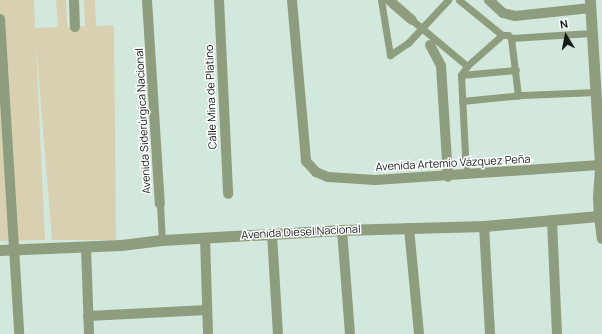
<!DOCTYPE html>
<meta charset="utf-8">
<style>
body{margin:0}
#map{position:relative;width:602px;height:334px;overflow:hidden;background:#d2e8dc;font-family:Manrope,sans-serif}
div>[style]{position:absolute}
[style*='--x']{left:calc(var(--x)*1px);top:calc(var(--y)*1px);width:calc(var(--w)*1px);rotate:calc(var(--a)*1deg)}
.green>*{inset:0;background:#d9d0b2}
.pedestrian>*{height:7px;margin:-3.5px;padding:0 3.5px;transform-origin:3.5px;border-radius:3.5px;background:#8e9d7e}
.minor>*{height:10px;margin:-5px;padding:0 5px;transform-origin:5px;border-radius:5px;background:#8e9d7e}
.tertiary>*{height:11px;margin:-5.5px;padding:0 5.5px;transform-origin:5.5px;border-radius:5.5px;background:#8e9d7e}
span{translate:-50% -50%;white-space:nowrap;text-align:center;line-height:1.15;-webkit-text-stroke:3px #fff;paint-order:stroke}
.street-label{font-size:11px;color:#121a16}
.north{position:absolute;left:546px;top:16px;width:40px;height:40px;-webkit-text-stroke:3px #fff;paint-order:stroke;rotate:350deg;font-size:11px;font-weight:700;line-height:16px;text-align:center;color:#121a16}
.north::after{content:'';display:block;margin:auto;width:14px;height:18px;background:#121a16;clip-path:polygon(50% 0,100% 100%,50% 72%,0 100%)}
</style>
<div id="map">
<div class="green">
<i style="clip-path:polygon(0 0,34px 0,35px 28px,58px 27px,56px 0,66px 0,67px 27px,85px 26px,84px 0,95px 0,96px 26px,114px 25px,116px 240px,52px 240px,36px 45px,45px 240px,0 241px)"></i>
</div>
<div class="pedestrian">
<i style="--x:381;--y:0;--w:56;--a:80.7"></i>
<i style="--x:390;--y:55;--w:22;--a:-34"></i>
<i style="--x:408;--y:43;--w:59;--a:-47.1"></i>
<i style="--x:459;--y:0;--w:55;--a:39.1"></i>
<i style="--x:412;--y:20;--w:72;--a:39.9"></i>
<i style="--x:511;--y:38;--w:80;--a:-3.6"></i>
<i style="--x:461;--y:75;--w:11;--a:-56"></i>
<i style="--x:467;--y:66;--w:47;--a:-41.5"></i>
<i style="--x:502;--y:35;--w:6;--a:0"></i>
<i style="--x:508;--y:35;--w:4;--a:45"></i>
<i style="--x:511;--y:38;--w:58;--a:83.1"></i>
<i style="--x:461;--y:75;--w:100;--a:87.1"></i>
<i style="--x:461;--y:75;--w:55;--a:-5.2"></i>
<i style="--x:462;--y:101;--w:61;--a:-5.6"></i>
<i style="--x:523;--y:95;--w:73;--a:-2.4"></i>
<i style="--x:160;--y:204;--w:36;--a:87"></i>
</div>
<div class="minor">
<i style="--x:74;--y:0;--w:27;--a:88"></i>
<i style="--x:147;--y:0;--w:204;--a:86.4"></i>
<i style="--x:219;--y:0;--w:194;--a:87.3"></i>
<i style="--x:292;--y:0;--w:162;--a:85"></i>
<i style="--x:306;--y:161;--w:15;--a:48"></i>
<i style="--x:316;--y:172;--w:13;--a:23"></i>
<i style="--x:328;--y:177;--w:47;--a:3.7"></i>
<i style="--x:375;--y:180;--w:225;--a:-3.8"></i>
<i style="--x:389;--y:0;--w:30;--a:41"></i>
<i style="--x:489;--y:0;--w:19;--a:43"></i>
<i style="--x:503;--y:13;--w:12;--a:14"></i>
<i style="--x:515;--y:16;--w:76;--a:-6"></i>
<i style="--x:0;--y:19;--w:316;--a:86.5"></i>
<i style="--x:430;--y:45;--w:24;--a:62"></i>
<i style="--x:441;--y:66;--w:111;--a:86.4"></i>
<i style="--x:602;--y:216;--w:3;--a:180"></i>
<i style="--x:599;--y:216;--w:23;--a:83"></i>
<i style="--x:552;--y:220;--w:114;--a:87.5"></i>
<i style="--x:484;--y:226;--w:108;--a:86.8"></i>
<i style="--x:409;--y:228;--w:106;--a:84.6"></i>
<i style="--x:342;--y:230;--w:104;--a:85.6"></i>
<i style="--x:272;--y:234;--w:100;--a:86.6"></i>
<i style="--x:205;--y:238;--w:96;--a:88.2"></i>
<i style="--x:86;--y:247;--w:87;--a:88"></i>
<i style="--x:88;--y:316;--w:119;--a:-2.9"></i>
</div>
<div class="tertiary">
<i style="--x:0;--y:250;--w:121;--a:-2.4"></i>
<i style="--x:121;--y:245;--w:41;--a:-7"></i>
<i style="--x:162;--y:240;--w:180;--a:-3.2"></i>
<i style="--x:342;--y:230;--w:142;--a:-1.6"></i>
<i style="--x:484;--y:226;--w:115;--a:-5"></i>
<i style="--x:599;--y:216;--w:19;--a:-93"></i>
<i style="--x:598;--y:197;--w:32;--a:-86"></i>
<i style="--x:600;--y:165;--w:165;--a:-93.5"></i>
</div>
<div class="street-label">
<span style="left:211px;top:97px;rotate:-92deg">Calle Mina de Platino</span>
<span style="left:143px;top:121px;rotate:-93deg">Avenida Siderúrgica Nacional</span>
<span style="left:453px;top:163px;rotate:-3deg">Avenida Artemio Vázquez Peña</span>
<span style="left:301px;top:232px;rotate:-3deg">Avenida Diesel Nacional</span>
</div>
<div class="north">N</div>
</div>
